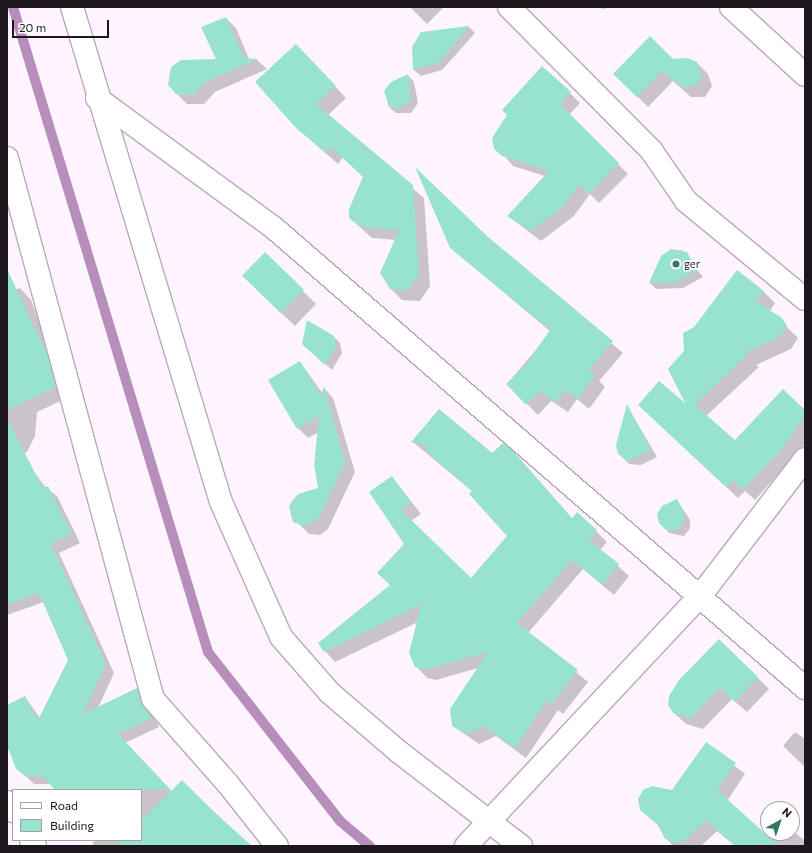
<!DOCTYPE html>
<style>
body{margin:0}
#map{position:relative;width:812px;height:853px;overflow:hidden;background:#fef4ff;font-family:Commissioner,sans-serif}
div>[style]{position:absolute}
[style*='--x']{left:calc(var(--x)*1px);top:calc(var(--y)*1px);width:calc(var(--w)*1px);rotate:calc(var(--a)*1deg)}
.shadow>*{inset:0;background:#0003}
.stream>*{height:10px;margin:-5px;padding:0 5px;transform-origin:5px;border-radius:5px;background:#b78ebb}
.building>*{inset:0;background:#98e3d0;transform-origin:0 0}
.roads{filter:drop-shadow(1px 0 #b9a9ba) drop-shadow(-1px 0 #b9a9ba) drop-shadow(0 1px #b9a9ba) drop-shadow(0 -1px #b9a9ba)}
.minor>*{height:22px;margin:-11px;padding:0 11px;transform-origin:11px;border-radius:11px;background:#fff}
.dots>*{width:11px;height:11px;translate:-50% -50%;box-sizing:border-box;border:2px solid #fff;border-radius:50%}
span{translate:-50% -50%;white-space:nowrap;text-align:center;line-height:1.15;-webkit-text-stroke:3.5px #fff;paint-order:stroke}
.poi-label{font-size:11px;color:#1e181e}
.left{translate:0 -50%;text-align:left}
.frame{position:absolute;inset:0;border:8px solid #1e181e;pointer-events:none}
.legend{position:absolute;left:12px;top:789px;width:130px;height:52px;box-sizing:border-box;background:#fff;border:1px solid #a5a3a5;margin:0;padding:5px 7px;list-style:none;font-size:12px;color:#1e181e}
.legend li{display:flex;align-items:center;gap:8px;height:20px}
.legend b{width:20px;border:1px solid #a5a3a5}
.north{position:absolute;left:760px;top:801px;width:40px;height:40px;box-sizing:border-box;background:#fff;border:1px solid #a5a3a5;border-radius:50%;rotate:40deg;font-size:11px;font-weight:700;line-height:16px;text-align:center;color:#1e181e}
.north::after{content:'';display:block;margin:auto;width:14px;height:18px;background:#347768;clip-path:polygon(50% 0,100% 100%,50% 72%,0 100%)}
.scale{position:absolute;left:12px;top:20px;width:97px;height:18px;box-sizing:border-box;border:2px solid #1e181e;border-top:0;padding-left:5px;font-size:12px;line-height:14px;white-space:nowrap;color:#1e181e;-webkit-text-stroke:3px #fff;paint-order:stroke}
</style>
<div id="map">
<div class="shadow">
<i style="clip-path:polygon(410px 7px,444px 7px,427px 24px)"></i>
<i style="clip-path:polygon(595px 7px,608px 7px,604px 9px)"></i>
<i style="clip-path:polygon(226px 18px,236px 28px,249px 59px,257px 60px,267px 69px,215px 92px,204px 104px,187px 104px,176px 93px,217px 60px)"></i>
<i style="clip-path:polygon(469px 27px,475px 33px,442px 70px,421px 76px,414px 70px,413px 47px,421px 33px)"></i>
<i style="clip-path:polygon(307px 56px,346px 98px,328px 115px,424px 198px,430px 286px,420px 301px,402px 300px,390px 288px,396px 240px,372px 238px,350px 218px,364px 177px,343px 157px,338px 164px,297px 128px)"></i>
<i style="clip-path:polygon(673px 60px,697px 63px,708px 74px,712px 86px,705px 97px,691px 97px,673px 81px,648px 107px,626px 85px)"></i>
<i style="clip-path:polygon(408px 75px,414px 82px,418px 103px,411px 113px,396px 113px,389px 107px)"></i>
<i style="clip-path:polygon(570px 93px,580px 103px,569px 115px,628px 174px,599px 203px,590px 194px,574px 216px,541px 241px,508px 216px,545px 176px,513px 166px,493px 143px,495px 134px,508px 115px)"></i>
<i style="clip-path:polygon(487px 237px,623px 353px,599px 381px,605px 387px,589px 409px,577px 399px,568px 412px,551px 401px,538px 415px,507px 384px,551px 332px,451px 248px)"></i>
<i style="clip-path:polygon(671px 250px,681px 250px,703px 277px,683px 288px,656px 289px,650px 283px)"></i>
<i style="clip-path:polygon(265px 254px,316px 304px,295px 326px,256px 289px)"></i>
<i style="clip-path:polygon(20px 288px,31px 300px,67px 398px,37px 412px,35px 436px,27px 452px,7px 459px,7px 293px)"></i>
<i style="clip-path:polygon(763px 291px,775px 303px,770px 311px,798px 338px,791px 349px,756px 365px,759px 367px,706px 416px,735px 441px,805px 411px,805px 444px,755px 500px,745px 491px,738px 498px,651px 416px,688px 407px,670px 369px)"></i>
<i style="clip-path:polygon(334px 337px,340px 343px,342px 353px,332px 370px,303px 344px)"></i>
<i style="clip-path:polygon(300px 362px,323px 394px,324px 388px,333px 398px,355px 472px,328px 529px,320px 535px,309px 534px,291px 516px,291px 502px,298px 495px,320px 489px,319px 432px,308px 438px,298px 428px)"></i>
<i style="clip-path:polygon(627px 406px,657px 457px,641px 465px,629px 464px,622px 457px)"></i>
<i style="clip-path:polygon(440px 410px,572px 519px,577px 514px,596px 531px,607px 542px,600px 550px,629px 576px,614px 595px,583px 569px,528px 633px,588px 682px,563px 714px,558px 710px,526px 758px,496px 736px,479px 744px,453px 726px,478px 668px,436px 680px,427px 678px,416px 666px,418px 622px,335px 662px,325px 651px,391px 585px,405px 544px,392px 477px,421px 514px,411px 521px,472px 579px,508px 536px,473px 492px,413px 442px)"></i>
<i style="clip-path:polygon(31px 468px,46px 488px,57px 496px,80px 543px,59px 553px,114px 673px,98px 708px,137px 689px,145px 698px,159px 727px,125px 743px,94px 790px,56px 790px,51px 784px,34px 784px,17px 768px,10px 749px,7px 751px,7px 706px,25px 697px,40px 718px,69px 660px,44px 602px,7px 615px,7px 479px)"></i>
<i style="clip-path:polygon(677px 500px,690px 520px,690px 528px,684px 536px,669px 533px,658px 519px,660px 511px)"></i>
<i style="clip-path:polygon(719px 640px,769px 689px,747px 712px,732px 699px,703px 729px,686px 724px,674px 713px)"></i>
<i style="clip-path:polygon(795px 732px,805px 739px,805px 767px,783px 746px)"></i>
<i style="clip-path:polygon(706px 743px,745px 774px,727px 801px,757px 845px,768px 831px,792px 830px,805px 841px,805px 846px,735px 846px,717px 831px,701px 846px,673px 846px,666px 838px,661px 828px,641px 810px,673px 791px)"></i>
<i style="clip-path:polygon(146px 765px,172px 792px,182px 781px,250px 846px,92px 846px,94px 840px,141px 840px,141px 790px,118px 790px)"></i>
</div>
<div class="stream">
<i style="--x:13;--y:7;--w:674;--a:73.18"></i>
<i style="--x:208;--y:652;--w:214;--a:52"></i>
<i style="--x:340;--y:821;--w:39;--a:40"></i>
</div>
<div class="building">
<i style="clip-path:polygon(226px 17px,244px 58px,258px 59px,205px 82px,194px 95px,176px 94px,168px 85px,171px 67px,181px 60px,216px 59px,201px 27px)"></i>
<i style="clip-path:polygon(469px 26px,440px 62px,413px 70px,412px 47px,421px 32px)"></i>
<i style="clip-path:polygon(650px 36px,673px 59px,688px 58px,697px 62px,702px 75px,698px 84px,684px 88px,662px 71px,637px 97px,613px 74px)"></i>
<i style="clip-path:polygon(296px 44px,336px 86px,316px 104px,413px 185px,419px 274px,408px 290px,390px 289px,380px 273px,399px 230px,360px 227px,349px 218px,349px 209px,363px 177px,331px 147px,326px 153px,297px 129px,255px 82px)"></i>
<i style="clip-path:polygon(542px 66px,571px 92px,560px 104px,619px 163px,589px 194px,579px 184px,564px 206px,531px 231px,507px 216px,549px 171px,502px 156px,494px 149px,492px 138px,507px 115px,502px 110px)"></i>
<i style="clip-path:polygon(408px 74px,411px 101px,399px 108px,389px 107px,384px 91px,391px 82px)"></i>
<i style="clip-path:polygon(415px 167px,487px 236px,613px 341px,589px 370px,595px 375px,578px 399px,566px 390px,556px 402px,540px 391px,526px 405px,506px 384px,527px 363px,550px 330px,450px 248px)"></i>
<i style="clip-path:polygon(671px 249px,687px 252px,697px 270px,676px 282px,649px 283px,661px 256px)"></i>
<i style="left:265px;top:252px;width:54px;height:33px;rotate:44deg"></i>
<i style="clip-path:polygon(7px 269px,47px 354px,56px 387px,7px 410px)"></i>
<i style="clip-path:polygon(737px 270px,764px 291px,756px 301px,782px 318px,787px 326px,780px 337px,746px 352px,748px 354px,695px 405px,735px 440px,783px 389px,805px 410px,805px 415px,782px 449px,743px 489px,733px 480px,726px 487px,638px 405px,659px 381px,685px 403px,668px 369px,684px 351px,683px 333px,694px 327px)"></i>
<i style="clip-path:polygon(307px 320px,334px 336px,336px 346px,325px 365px,302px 344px)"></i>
<i style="clip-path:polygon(300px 361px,321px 396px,324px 386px,345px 462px,318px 519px,304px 526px,293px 522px,289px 506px,298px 494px,318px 488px,314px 465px,319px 416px,297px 429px,268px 380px)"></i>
<i style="clip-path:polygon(627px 404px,651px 450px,628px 461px,618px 454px,616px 445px)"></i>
<i style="clip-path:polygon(439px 409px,492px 453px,503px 443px,514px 452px,572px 518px,577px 512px,597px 530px,589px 540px,619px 564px,603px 585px,572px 560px,517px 623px,578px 670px,552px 704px,547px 700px,515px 748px,484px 726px,467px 734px,452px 726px,450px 709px,488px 652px,425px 670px,415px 667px,409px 653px,421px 605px,324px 652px,318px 643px,390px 585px,377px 573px,404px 544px,369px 492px,392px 476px,411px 503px,401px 510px,471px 578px,507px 536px,469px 494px,472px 491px,425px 450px,429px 447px,411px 442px)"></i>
<i style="clip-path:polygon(7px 419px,43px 488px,48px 486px,72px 534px,51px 544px,106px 664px,83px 714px,137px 688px,141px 703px,152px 718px,118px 734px,171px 790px,55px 790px,42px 776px,25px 776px,16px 769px,7px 745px,7px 705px,25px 696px,38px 720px,68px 660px,39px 593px,7px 604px)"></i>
<i style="clip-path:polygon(677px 499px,684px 513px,684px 522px,677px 530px,666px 530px,659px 523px,657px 514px,662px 506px)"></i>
<i style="clip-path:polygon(719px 639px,758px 677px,735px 702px,720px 688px,691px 718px,673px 713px,668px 705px,669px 696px,679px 680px)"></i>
<i style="clip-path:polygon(706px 742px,736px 763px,717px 790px,779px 846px,736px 846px,706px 821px,686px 840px,675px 843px,665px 839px,658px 825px,640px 810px,638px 799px,643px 790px,652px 786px,672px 790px)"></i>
<i style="clip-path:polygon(182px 780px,215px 813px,252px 846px,116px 846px,122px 840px,141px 840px,141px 821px)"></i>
</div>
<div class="roads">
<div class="minor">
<i style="--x:72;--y:7;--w:517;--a:73.25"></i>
<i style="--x:221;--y:502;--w:148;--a:66"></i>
<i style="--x:281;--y:637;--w:74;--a:48.8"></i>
<i style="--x:330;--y:693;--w:91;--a:40.5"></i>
<i style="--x:399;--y:752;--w:154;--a:37.6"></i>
<i style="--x:509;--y:7;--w:202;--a:45.2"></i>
<i style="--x:651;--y:150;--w:62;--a:55.5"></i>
<i style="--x:686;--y:201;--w:154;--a:39.5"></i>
<i style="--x:731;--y:7;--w:100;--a:42.6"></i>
<i style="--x:97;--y:98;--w:220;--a:36.3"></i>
<i style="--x:274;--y:228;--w:703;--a:40.9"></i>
<i style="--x:7;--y:158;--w:560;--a:74.9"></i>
<i style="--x:153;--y:699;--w:113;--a:48.6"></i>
<i style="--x:228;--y:784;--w:79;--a:51.7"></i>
<i style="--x:7;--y:802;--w:11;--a:56"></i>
<i style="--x:31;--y:840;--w:7;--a:56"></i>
<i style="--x:466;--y:846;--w:344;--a:-46.9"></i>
<i style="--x:701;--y:595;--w:171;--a:-52.6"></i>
</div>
</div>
<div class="dots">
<i style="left:676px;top:264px;background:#347768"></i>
</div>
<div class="poi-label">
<span class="left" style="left:684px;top:264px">ger</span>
</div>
<div class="frame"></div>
<ul class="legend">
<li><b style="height:5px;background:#fff"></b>Road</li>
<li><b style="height:11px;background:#98e3d0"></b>Building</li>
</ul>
<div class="north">N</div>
<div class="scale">20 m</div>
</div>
